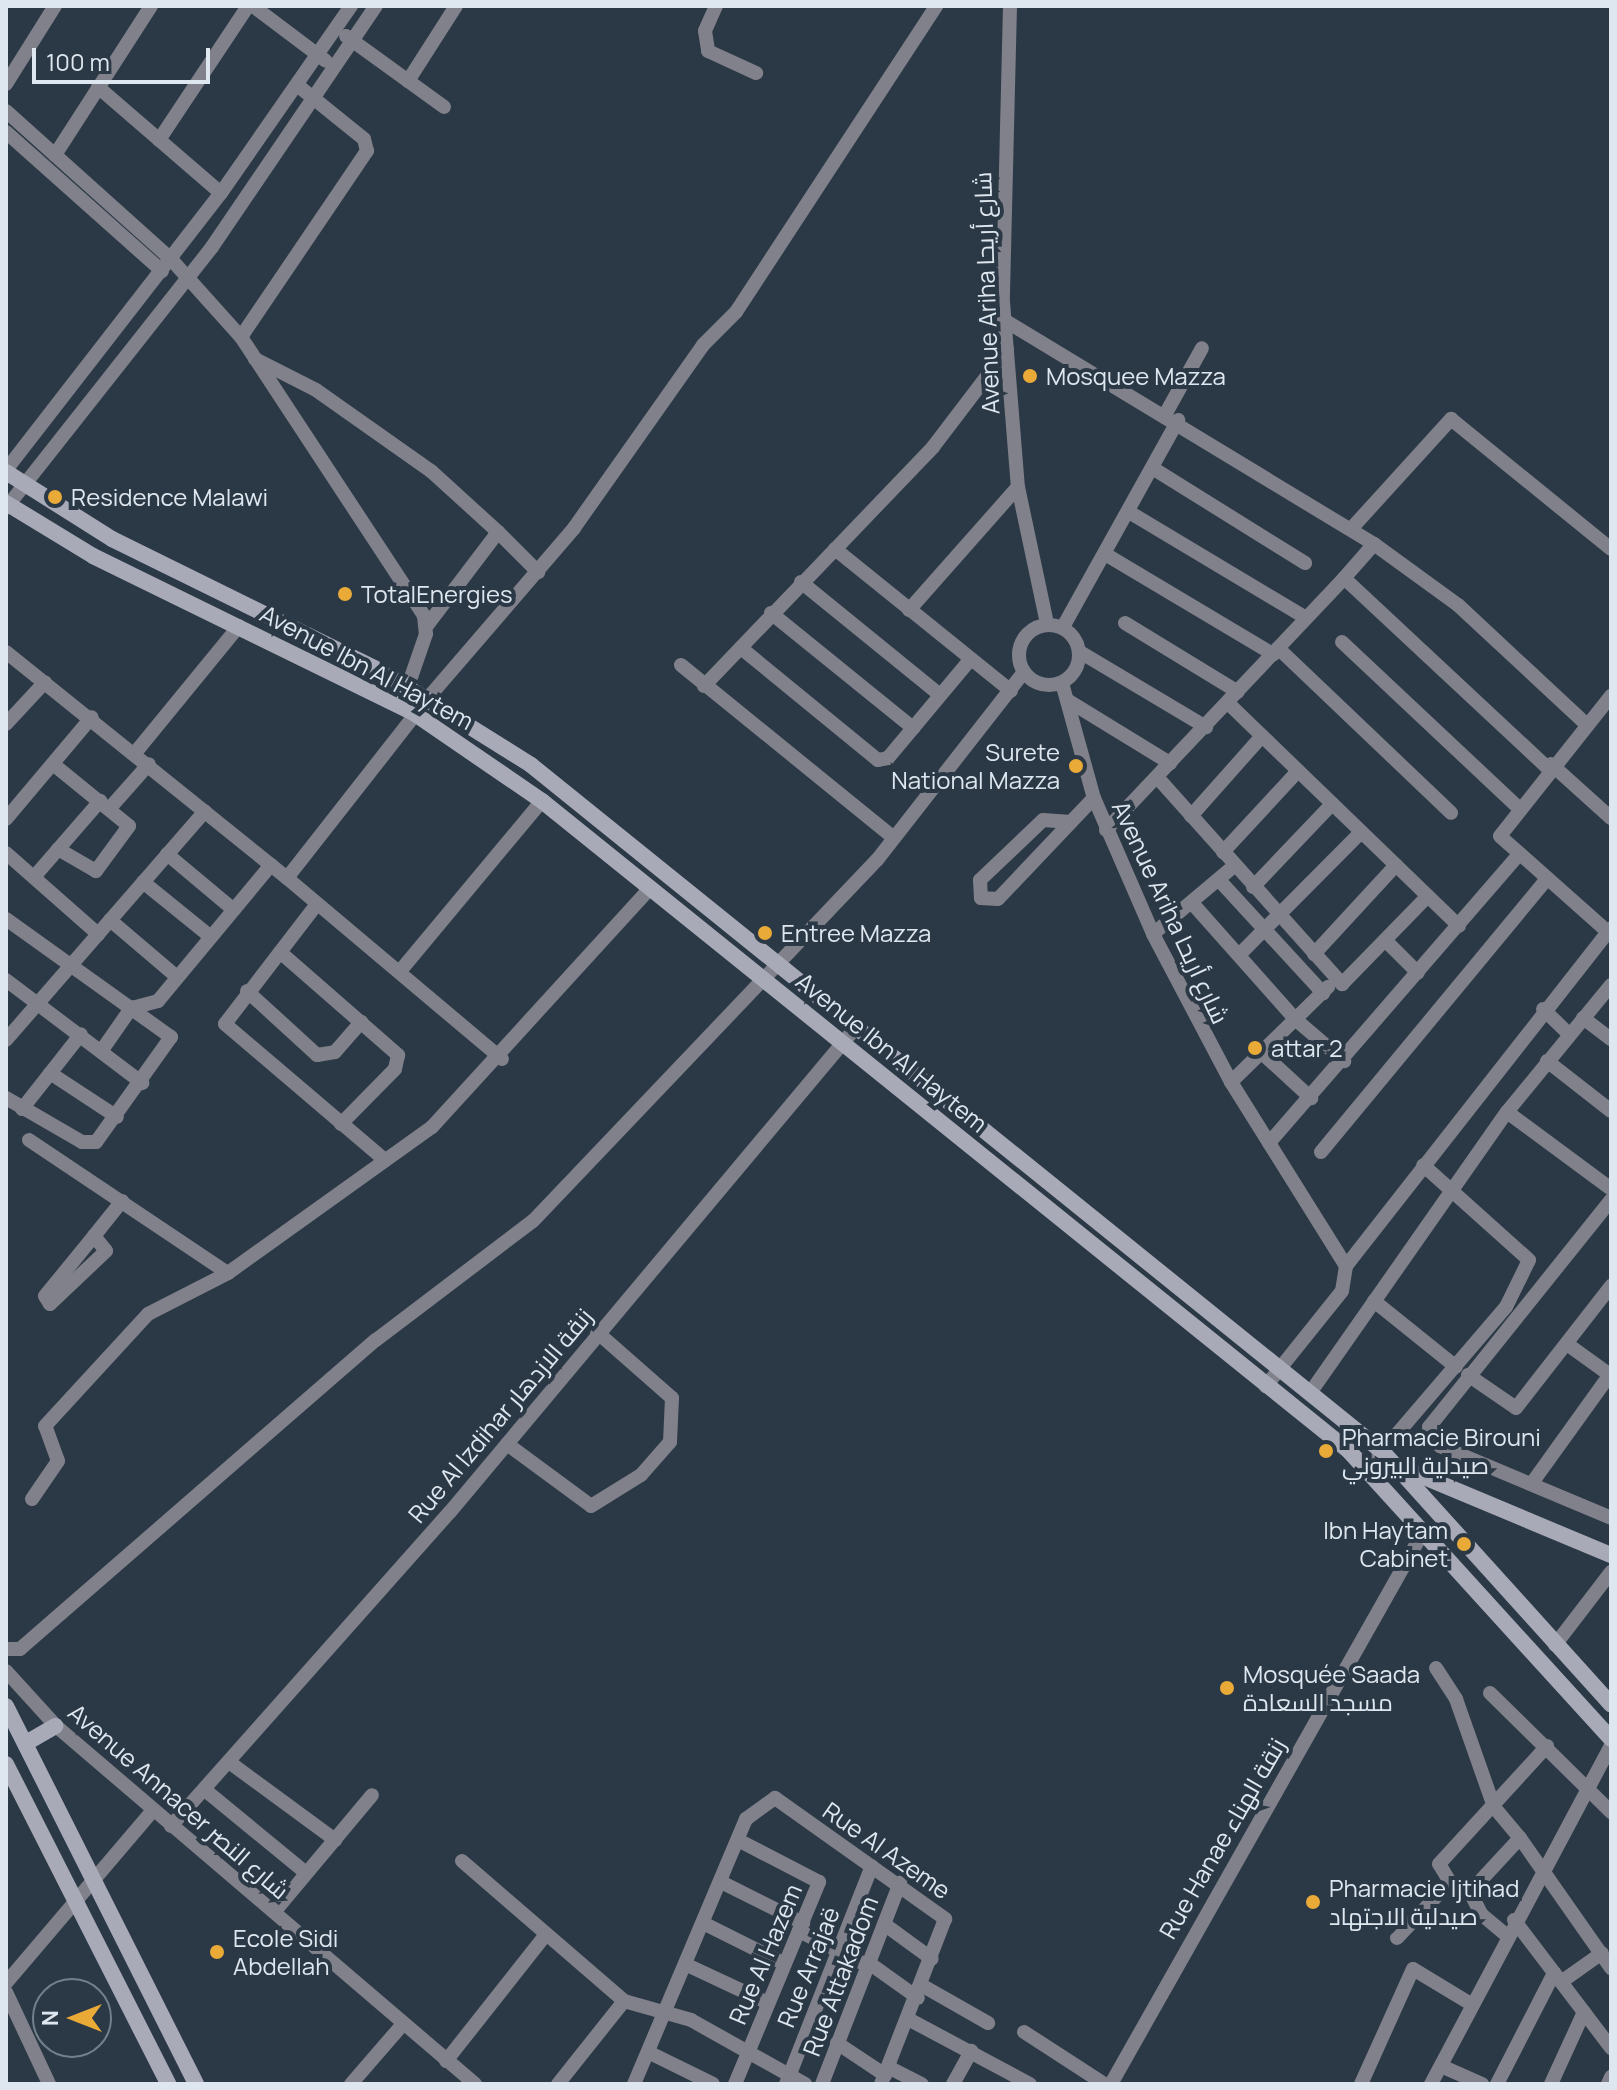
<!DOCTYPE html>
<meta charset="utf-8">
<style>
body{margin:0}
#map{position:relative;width:1617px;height:2090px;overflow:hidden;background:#2b3946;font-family:Manrope,Cairo,sans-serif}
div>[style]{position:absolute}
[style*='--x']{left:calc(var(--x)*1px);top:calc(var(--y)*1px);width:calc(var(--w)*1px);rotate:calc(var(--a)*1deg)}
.street>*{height:14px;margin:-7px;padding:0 7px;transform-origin:7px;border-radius:7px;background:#80818a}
.street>.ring{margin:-7px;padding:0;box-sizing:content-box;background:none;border:14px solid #80818a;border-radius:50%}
.secondary>*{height:16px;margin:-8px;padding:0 8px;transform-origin:8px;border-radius:8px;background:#a9aab8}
.dots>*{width:22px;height:22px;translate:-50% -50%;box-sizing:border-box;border:4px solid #2b3946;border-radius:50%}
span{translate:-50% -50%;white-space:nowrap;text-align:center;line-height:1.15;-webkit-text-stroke:8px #2b3946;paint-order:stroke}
.street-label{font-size:24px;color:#dee7ef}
.poi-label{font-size:24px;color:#dee7ef}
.left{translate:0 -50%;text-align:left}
.right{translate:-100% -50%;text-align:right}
.frame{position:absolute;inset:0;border:8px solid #dee7ef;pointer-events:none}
.north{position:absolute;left:32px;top:1978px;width:80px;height:80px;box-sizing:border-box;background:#2b3946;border:2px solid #737f8a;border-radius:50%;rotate:270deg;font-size:22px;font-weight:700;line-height:32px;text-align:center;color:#dee7ef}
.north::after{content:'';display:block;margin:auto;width:28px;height:36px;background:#e9aa38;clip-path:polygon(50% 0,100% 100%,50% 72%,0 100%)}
.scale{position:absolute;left:32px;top:48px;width:178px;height:36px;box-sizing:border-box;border:4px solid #dee7ef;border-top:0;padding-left:10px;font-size:24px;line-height:28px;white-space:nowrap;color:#dee7ef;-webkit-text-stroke:6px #2b3946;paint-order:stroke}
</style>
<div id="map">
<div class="street">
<i style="--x:253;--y:6;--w:91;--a:37"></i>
<i style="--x:716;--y:6;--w:27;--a:114"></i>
<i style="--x:705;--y:31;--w:20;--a:81"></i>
<i style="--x:708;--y:51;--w:53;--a:24.6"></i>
<i style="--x:1010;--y:6;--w:296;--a:91.4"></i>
<i style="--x:1003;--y:302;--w:186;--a:85.4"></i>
<i style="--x:1018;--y:487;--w:140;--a:78"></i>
<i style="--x:346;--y:36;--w:121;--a:35.9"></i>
<i style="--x:408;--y:81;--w:89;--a:-57.4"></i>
<i style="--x:6;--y:84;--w:92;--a:-57.9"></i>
<i style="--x:98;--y:87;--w:162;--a:40.8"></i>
<i style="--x:6;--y:111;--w:220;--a:41.9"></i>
<i style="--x:170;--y:258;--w:106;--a:48.1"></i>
<i style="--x:241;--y:337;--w:334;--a:56.7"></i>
<i style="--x:424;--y:616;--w:18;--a:84"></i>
<i style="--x:426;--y:634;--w:55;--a:109.1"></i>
<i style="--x:6;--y:132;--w:209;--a:41.7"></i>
<i style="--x:159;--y:140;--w:161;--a:-56.4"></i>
<i style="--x:55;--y:155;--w:177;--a:-57.2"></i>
<i style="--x:1004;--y:320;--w:433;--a:31.2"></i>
<i style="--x:1374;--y:544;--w:104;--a:36"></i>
<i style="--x:1458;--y:605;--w:173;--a:42.9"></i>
<i style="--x:241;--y:337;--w:225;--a:-55.9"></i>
<i style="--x:367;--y:151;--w:12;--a:-104"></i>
<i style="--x:364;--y:139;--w:86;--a:-141.1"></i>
<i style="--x:255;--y:359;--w:68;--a:26.9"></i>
<i style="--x:316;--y:390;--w:141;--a:35.2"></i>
<i style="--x:431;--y:471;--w:91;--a:42.3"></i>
<i style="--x:498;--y:532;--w:119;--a:127.2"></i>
<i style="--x:1166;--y:413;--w:74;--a:-61"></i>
<i style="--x:1154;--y:469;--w:178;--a:31.9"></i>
<i style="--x:6;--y:470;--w:351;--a:-52.2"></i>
<i style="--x:221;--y:193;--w:228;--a:-55.2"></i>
<i style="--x:6;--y:508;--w:333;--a:-51.7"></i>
<i style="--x:212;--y:247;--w:292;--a:-55.8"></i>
<i style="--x:1129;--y:512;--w:206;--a:30.9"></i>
<i style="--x:1351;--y:529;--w:149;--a:-47.7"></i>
<i style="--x:1451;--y:419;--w:206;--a:39.1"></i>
<i style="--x:498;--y:532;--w:57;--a:45"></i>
<i style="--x:1374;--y:544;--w:45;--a:131.4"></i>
<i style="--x:1344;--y:578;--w:279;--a:43"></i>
<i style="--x:835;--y:549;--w:226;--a:38.9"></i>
<i style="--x:1105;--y:554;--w:196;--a:30.8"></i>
<i style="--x:801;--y:582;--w:179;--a:39.1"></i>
<i style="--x:909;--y:610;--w:164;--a:-48.5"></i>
<i style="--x:771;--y:613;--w:183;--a:39"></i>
<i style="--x:1125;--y:623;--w:132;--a:31.4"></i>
<i class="ring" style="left:1019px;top:625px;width:46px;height:46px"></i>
<i style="--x:1063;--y:627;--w:237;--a:-60.9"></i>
<i style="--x:1342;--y:642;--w:243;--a:43.2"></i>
<i style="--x:741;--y:648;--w:177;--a:39.3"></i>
<i style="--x:878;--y:760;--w:10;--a:-11"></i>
<i style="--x:888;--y:758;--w:128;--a:-50.1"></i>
<i style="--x:1278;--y:648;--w:239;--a:43.6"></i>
<i style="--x:6;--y:652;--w:361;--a:38.8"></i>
<i style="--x:287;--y:878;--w:229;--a:-51.9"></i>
<i style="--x:428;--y:698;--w:224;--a:-49.3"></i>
<i style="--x:574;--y:528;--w:224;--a:-54.8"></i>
<i style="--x:703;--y:345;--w:47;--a:-45"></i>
<i style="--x:736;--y:312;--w:366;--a:-56.8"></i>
<i style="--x:1080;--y:652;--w:147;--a:30.8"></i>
<i style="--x:681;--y:665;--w:274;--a:39.1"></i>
<i style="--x:1062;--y:683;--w:119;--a:74.5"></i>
<i style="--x:1094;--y:798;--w:148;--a:66.5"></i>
<i style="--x:1153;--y:934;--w:167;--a:62.2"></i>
<i style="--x:1231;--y:1082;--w:217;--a:58"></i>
<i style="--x:1346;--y:1266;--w:25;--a:99"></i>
<i style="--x:1342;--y:1291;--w:122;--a:128.7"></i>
<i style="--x:704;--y:686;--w:331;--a:-46.2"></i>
<i style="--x:933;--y:447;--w:122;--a:-52.7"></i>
<i style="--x:1067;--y:700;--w:121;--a:31.5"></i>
<i style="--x:1228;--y:703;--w:321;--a:44"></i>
<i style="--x:6;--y:724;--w:57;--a:-47.1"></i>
<i style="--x:135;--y:753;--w:164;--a:-50.7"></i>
<i style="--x:53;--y:764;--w:98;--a:39.2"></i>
<i style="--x:129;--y:826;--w:56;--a:126.3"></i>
<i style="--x:96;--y:871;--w:44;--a:-149.9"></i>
<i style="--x:1551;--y:764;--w:81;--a:42"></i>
<i style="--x:1157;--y:777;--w:278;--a:48.2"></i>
<i style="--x:1342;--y:984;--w:123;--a:-45.7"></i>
<i style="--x:109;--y:809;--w:60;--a:-48.4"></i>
<i style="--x:1191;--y:816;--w:107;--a:-48.4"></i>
<i style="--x:6;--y:819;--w:133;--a:-49.9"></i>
<i style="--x:1071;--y:822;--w:28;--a:-176"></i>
<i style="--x:1043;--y:820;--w:87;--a:136.4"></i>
<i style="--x:980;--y:880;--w:18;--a:87"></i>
<i style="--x:981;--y:898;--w:17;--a:3"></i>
<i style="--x:998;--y:899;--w:139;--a:-46.5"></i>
<i style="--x:1106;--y:830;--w:347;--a:-46.6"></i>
<i style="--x:1223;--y:852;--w:110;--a:-47.2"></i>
<i style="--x:6;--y:853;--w:123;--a:41.4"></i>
<i style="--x:167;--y:854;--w:87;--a:39.9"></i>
<i style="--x:34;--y:877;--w:101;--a:-49"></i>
<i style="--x:287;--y:878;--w:281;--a:40.1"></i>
<i style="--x:1219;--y:880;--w:154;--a:47.4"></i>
<i style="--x:143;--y:882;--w:87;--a:39"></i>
<i style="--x:1253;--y:887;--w:115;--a:-46.4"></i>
<i style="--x:317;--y:904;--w:151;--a:127.5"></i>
<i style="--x:225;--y:1024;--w:210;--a:40.4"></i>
<i style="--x:1193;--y:904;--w:154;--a:48.4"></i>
<i style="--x:1295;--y:1019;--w:65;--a:40.6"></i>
<i style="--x:6;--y:919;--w:203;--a:35.6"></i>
<i style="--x:171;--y:1037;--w:129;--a:125.5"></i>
<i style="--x:96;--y:1142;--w:14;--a:180"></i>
<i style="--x:82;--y:1142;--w:88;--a:-149.9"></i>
<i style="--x:110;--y:920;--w:88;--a:40.4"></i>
<i style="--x:1608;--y:932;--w:144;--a:-138.4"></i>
<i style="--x:1500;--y:836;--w:179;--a:-51.6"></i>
<i style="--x:1153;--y:934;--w:106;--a:-40"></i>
<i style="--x:1386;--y:941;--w:45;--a:45"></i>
<i style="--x:280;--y:952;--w:157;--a:41.1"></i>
<i style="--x:398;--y:1055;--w:14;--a:102"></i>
<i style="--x:395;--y:1069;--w:77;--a:134.5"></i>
<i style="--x:1240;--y:954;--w:172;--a:-45.2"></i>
<i style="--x:1314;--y:954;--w:121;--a:-47.3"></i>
<i style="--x:401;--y:970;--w:220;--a:-50.2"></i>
<i style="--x:6;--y:980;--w:171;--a:37.1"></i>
<i style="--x:247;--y:991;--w:95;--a:42.4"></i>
<i style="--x:317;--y:1055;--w:18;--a:-9"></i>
<i style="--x:335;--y:1052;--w:40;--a:-49"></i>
<i style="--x:132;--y:1008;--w:27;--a:-15"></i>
<i style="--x:158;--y:1001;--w:177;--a:-50.3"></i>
<i style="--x:1543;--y:1009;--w:36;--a:44"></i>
<i style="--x:1583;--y:1018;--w:35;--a:37"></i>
<i style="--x:6;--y:1040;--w:303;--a:-49"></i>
<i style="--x:102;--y:1050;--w:52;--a:-55.1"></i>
<i style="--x:1262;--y:1053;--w:67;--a:42.6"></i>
<i style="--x:1547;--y:1061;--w:81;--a:38"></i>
<i style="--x:50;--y:1073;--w:80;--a:33.3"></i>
<i style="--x:1231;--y:1082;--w:136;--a:-44.4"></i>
<i style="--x:22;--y:1109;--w:95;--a:-51.8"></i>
<i style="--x:1507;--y:1112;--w:129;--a:36.5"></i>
<i style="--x:29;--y:1140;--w:239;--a:33.8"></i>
<i style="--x:1269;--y:1143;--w:380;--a:-49.1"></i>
<i style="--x:1321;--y:1152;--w:353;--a:-50.4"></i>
<i style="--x:1611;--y:1200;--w:291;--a:128.7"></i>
<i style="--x:1429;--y:1427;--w:22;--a:60"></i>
<i style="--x:1440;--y:1446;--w:186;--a:22.8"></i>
<i style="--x:94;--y:1236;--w:19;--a:51"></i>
<i style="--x:106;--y:1251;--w:77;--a:136.6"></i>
<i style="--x:50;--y:1304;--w:9;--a:-122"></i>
<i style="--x:45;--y:1296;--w:77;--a:-50.8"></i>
<i style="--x:94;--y:1236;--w:45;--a:-51.3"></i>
<i style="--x:1346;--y:1266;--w:429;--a:-51.9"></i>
<i style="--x:1374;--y:1301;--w:105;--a:38.8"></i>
<i style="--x:1567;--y:1344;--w:53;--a:35.8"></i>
<i style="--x:1468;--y:1375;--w:58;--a:34.5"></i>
<i style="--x:1516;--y:1408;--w:155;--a:-52.1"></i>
<i style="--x:1310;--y:1393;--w:343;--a:-55"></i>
<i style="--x:1507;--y:1112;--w:164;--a:-50.7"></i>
<i style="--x:507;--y:1444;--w:104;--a:36.4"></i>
<i style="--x:591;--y:1506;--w:59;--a:-31.8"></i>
<i style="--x:641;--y:1475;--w:44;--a:-48.7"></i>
<i style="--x:670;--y:1442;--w:44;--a:-87.4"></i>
<i style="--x:672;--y:1398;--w:100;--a:-138.7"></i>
<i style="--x:1367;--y:1469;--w:213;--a:-49.4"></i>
<i style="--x:1506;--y:1307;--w:52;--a:-63.9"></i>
<i style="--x:1529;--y:1260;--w:142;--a:-138.1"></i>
<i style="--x:1532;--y:1483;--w:135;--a:-54.3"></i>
<i style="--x:32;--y:1499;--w:46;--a:-55.6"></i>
<i style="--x:58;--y:1461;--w:37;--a:-110"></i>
<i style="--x:45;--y:1426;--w:152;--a:-47.4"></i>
<i style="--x:148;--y:1314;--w:90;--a:-27.1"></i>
<i style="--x:228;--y:1273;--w:251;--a:-35.6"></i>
<i style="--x:432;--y:1127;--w:323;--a:-47.6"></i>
<i style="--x:1555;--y:1645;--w:92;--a:-52.5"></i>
<i style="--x:6;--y:1649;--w:14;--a:0"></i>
<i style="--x:20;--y:1649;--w:471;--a:-41"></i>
<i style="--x:376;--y:1340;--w:197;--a:-37.2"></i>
<i style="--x:533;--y:1221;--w:499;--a:-46.4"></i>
<i style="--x:877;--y:860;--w:239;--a:-52"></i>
<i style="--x:1436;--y:1668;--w:37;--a:57"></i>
<i style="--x:1456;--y:1699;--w:114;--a:70.6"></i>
<i style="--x:1494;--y:1807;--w:40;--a:50"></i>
<i style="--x:1520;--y:1838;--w:74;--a:132.8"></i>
<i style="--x:1470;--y:1892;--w:25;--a:63"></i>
<i style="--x:1481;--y:1914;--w:31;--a:40"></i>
<i style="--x:6;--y:1671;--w:74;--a:47.7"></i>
<i style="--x:56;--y:1726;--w:551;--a:40.51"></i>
<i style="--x:1490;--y:1693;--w:170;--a:44.5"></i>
<i style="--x:229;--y:1762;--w:132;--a:36.3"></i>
<i style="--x:205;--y:1790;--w:131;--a:39.4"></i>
<i style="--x:171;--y:1826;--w:420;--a:-48.4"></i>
<i style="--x:450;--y:1512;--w:634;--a:-50.06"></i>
<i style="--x:1520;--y:1838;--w:159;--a:55"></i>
<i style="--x:462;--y:1861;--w:214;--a:40.8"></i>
<i style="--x:624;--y:2001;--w:70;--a:15.8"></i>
<i style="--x:691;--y:2020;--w:131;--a:29.3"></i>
<i style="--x:721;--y:1882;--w:92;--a:26.6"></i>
<i style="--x:275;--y:1911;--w:151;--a:-50.1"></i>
<i style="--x:1514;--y:1920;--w:161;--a:52.8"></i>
<i style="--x:705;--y:1924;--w:89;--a:26.6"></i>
<i style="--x:884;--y:1924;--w:59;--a:36.1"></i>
<i style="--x:799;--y:1931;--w:77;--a:26.9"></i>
<i style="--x:1397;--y:1938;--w:77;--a:-46.6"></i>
<i style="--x:1450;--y:1882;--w:21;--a:-121"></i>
<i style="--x:1439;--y:1864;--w:160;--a:-47.5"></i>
<i style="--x:869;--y:1963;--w:60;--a:35.5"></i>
<i style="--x:687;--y:1965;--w:89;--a:25.1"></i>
<i style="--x:1561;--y:1982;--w:50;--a:-35.3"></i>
<i style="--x:6;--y:1983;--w:227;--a:-49.6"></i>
<i style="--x:923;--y:1986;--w:75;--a:29.6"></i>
<i style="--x:6;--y:1992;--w:102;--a:64.9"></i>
<i style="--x:910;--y:2020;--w:136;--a:28.1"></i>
<i style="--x:1024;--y:2032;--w:95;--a:33"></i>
<i style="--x:837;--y:2043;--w:58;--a:33.7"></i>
<i style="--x:650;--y:2053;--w:70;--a:26.2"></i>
<i style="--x:446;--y:2061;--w:158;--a:-51.7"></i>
<i style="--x:1441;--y:2066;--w:45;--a:23.7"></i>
<i style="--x:888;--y:2067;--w:38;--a:27"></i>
<i style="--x:351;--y:2084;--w:79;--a:-49.1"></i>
<i style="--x:558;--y:2084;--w:106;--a:-51.5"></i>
<i style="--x:634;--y:2084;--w:288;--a:-67.1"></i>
<i style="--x:746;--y:1819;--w:36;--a:-36"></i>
<i style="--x:775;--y:1798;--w:209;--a:35.4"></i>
<i style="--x:945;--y:1919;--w:177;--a:111.2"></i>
<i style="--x:735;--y:2084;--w:219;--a:-67.4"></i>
<i style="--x:819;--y:1882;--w:91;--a:-152.6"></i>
<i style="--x:786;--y:2084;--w:234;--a:-68.5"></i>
<i style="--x:822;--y:2084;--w:216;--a:-68.8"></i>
<i style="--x:953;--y:2084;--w:38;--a:-61"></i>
<i style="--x:1111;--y:2084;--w:634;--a:-60.52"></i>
<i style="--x:1361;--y:2084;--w:126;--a:-65.7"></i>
<i style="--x:1413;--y:1969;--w:68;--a:31.1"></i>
<i style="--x:1431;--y:2084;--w:384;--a:-62"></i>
<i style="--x:1497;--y:2084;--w:125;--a:-62.8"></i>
<i style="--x:1551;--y:2084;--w:79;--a:-65.4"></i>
<i style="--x:1608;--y:2084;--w:8;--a:-67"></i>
</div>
<div class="secondary">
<i style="--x:6;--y:472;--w:125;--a:32.3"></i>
<i style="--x:112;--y:539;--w:303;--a:26.2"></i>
<i style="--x:384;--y:673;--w:173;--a:32"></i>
<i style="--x:531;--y:765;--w:1094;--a:38.88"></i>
<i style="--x:1383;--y:1452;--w:340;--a:47.9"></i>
<i style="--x:6;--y:503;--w:102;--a:31.3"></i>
<i style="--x:93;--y:556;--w:359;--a:26.1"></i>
<i style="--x:415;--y:714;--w:154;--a:34.4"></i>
<i style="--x:542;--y:801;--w:1036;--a:38.85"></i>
<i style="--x:1349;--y:1451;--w:389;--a:47.7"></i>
<i style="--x:1398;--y:1466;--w:231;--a:22.7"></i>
<i style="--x:6;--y:1706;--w:423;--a:63.3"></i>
<i style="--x:26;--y:1743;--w:34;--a:-30"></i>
<i style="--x:6;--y:1764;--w:359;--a:63.1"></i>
</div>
<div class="dots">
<i style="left:1030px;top:376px;background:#e9aa38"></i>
<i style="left:55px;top:497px;background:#e9aa38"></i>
<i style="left:345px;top:594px;background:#e9aa38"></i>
<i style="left:1076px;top:766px;background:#e9aa38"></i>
<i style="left:765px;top:933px;background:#e9aa38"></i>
<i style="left:1255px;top:1048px;background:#e9aa38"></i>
<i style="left:1326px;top:1451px;background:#e9aa38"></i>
<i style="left:1464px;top:1544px;background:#e9aa38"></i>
<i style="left:1227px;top:1688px;background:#e9aa38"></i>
<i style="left:1313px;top:1902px;background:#e9aa38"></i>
<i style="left:217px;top:1952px;background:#e9aa38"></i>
</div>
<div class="street-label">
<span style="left:986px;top:293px;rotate:-92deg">Avenue Ariha شارع أريحا</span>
<span style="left:367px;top:667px;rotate:28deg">Avenue Ibn Al Haytem</span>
<span style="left:1171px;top:912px;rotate:65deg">Avenue Ariha شارع أريحا</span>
<span style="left:892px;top:1052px;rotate:39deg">Avenue Ibn Al Haytem</span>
<span style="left:500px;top:1415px;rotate:-50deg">Rue Al Izdihar زنقة الازدهار</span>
<span style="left:179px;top:1801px;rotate:41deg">Avenue Annacer شارع النصر</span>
<span style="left:1222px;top:1838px;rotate:-60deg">Rue Hanae زنقة الهناء</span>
<span style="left:887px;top:1850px;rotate:35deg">Rue Al Azeme</span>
<span style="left:765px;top:1954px;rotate:-67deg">Rue Al Hazem</span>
<span style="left:808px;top:1967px;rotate:-68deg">Rue Arrajaë</span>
<span style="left:840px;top:1976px;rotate:-69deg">Rue Attakadom</span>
</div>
<div class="poi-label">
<span class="left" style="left:1046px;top:376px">Mosquee Mazza</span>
<span class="left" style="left:71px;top:497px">Residence Malawi</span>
<span class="left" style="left:361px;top:594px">TotalEnergies</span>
<span class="right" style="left:1060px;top:766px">Surete<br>National Mazza</span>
<span class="left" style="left:781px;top:933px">Entree Mazza</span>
<span class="left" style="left:1271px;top:1048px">attar 2</span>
<span class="left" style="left:1342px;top:1451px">Pharmacie Birouni<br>صيدلية البيروني</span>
<span class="right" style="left:1448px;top:1544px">Ibn Haytam<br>Cabinet</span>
<span class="left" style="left:1243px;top:1688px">Mosquée Saada<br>مسجد السعادة</span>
<span class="left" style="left:1329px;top:1902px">Pharmacie Ijtihad<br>صيدلية الاجتهاد</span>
<span class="left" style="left:233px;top:1952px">Ecole Sidi<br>Abdellah</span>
</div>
<div class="frame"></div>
<div class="north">N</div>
<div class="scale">100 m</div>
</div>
